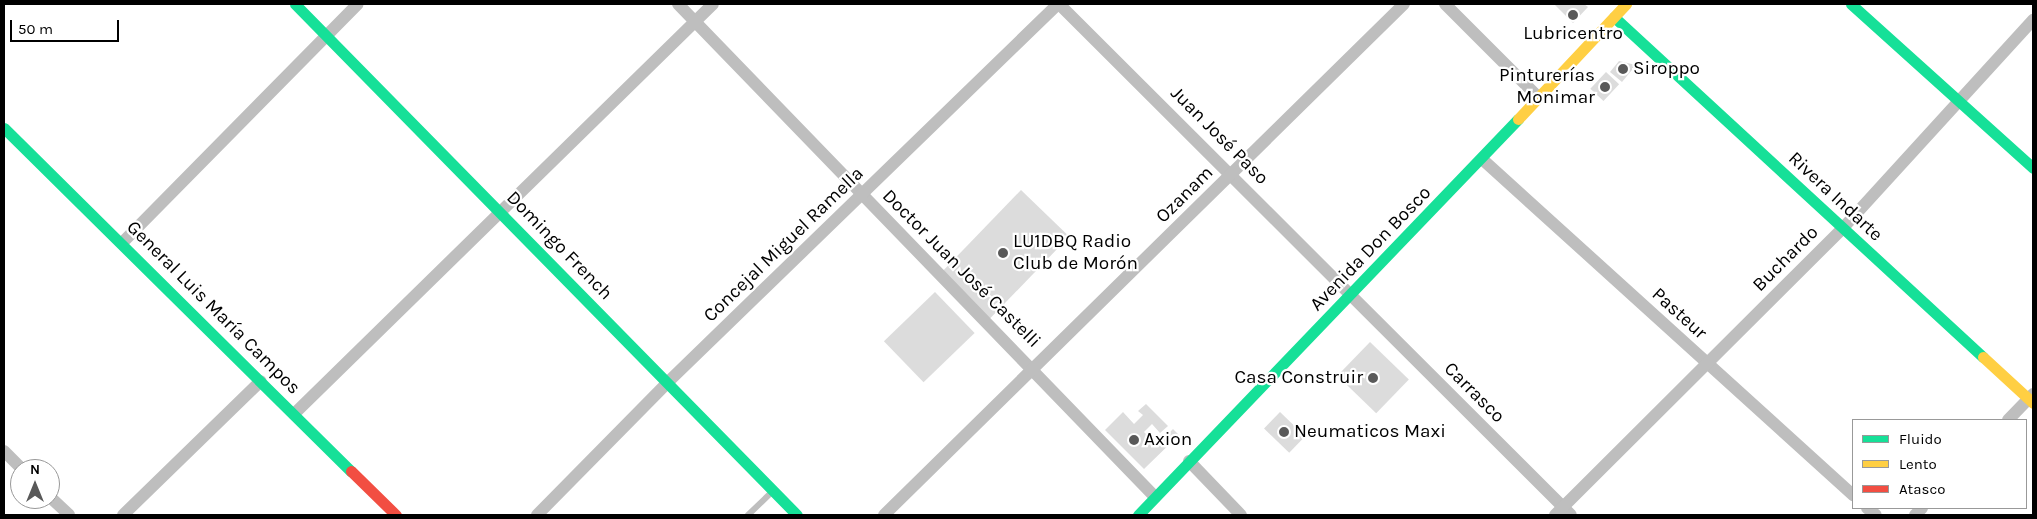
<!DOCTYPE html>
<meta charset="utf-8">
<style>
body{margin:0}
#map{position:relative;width:2037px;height:519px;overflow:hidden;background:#fff;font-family:Karla,sans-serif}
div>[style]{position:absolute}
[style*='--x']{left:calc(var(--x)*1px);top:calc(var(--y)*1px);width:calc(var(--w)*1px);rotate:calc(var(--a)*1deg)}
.building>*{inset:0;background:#dcdcdc;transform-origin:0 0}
.lane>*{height:6px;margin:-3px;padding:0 3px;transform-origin:3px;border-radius:3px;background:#bebebe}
.street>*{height:12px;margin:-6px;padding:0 6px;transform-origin:6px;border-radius:6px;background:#bebebe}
.fast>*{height:11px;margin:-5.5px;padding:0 5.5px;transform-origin:5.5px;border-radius:5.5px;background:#16e098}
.slow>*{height:11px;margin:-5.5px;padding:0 5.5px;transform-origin:5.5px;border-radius:5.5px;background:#ffcf43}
.jam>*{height:11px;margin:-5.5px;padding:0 5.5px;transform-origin:5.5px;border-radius:5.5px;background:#f24e42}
.dots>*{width:14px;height:14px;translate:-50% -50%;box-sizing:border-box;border:2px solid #fff;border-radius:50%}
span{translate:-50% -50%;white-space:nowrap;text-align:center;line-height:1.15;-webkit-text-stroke:4.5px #fff;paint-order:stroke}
.poi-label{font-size:19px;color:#000}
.left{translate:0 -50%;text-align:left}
.right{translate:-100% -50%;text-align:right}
.street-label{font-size:19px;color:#000}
.frame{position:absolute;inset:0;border:5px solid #000;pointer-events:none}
.legend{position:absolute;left:1852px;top:419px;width:175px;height:90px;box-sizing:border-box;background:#fff;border:1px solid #999;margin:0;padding:6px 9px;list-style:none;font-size:15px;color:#000}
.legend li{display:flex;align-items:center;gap:10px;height:25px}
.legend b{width:25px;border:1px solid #999}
.north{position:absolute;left:10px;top:459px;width:50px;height:50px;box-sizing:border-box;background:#fff;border:1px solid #999;border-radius:50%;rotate:0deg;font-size:14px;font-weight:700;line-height:20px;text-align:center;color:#000}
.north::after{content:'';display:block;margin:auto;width:18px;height:22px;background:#595959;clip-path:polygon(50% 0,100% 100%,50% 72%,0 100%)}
.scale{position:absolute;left:10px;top:20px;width:109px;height:22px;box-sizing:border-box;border:2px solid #000;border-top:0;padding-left:6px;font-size:15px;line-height:18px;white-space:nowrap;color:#000;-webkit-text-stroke:4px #fff;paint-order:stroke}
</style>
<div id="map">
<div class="building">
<i style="clip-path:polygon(1554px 4px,1584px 4px,1588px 7px,1573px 23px)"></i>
<i style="clip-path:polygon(1619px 61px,1636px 65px,1622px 82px,1610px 72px)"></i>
<i style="left:1606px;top:72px;width:18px;height:23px;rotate:43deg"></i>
<i style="left:1021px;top:190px;width:67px;height:115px;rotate:44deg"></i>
<i style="left:935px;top:292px;width:57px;height:71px;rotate:46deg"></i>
<i style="left:1370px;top:342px;width:54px;height:47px;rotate:44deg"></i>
<i style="clip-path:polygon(1146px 404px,1168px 426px,1160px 433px,1152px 424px,1144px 432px,1157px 445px,1173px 429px,1179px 435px,1144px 469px,1105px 430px,1123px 412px,1134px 424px,1143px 415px,1138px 411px)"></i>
<i style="left:1280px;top:412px;width:35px;height:23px;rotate:44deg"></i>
</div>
<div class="lane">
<i style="--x:748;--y:515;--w:33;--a:-44"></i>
</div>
<div class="street">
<i style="--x:678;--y:4;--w:686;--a:45.94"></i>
<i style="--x:1059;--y:4;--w:723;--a:44.94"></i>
<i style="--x:1445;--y:4;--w:132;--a:45"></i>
<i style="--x:1482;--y:159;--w:501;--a:42.17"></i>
<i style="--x:123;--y:242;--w:334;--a:-45.4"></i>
<i style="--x:294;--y:414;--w:586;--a:-44.38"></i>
<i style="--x:2008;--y:420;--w:36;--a:-46"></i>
<i style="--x:4;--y:451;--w:25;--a:45"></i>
<i style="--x:1189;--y:461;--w:75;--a:46.1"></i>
<i style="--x:50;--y:497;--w:26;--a:43"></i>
<i style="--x:1867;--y:508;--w:11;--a:38"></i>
<i style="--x:123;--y:515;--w:192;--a:-44.2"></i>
<i style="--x:537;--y:515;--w:185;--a:-45.4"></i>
<i style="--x:667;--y:383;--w:545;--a:-44.11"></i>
<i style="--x:884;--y:515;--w:729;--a:-44.5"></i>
<i style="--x:1555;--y:515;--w:407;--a:-44.9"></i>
<i style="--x:1843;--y:228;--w:282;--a:-47.6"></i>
<i style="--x:1915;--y:515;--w:10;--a:-45"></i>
</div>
<div class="fast">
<i style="--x:295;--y:4;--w:716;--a:45.51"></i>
<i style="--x:1851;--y:4;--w:245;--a:42"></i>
<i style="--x:1614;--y:17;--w:502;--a:42.66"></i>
<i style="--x:4;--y:128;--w:488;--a:44.7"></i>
<i style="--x:1138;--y:515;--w:549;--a:-46.18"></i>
</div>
<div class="slow">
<i style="--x:1518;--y:119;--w:158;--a:-46.8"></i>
<i style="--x:1983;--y:357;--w:68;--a:42.6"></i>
</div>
<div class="jam">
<i style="--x:351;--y:471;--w:63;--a:44.4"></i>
</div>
<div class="dots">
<i style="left:1573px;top:15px;background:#595959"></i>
<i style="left:1623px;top:69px;background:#595959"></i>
<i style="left:1605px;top:87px;background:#595959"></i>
<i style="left:1003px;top:253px;background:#595959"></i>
<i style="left:1373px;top:378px;background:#595959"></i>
<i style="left:1284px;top:432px;background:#595959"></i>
<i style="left:1134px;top:440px;background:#595959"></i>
</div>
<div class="poi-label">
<span style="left:1573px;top:34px">Lubricentro</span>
<span class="left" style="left:1633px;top:69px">Siroppo</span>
<span class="right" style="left:1595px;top:87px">Pinturerías<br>Monimar</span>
<span class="left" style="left:1013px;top:253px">LU1DBQ Radio<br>Club de Morón</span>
<span class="right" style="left:1363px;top:378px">Casa Construir</span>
<span class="left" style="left:1294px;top:432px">Neumaticos Maxi</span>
<span class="left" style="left:1144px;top:440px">Axion</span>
</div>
<div class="street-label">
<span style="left:1219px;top:136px;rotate:45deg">Juan José Paso</span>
<span style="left:1185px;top:195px;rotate:-45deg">Ozanam</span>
<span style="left:1835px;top:197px;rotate:43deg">Rivera Indarte</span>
<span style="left:784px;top:245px;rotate:-44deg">Concejal Miguel Ramella</span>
<span style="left:559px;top:246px;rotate:46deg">Domingo French</span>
<span style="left:1371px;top:249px;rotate:-46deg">Avenida Don Bosco</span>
<span style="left:1786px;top:259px;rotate:-45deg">Buchardo</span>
<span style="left:961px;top:269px;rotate:45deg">Doctor Juan José Castelli</span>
<span style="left:213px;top:308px;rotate:45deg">General Luis María Campos</span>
<span style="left:1679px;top:314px;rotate:42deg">Pasteur</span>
<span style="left:1474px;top:393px;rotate:45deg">Carrasco</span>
</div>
<div class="frame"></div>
<ul class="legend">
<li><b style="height:6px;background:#16e098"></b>Fluido</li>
<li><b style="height:6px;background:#ffcf43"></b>Lento</li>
<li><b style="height:6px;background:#f24e42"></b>Atasco</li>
</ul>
<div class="north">N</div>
<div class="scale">50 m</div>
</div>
